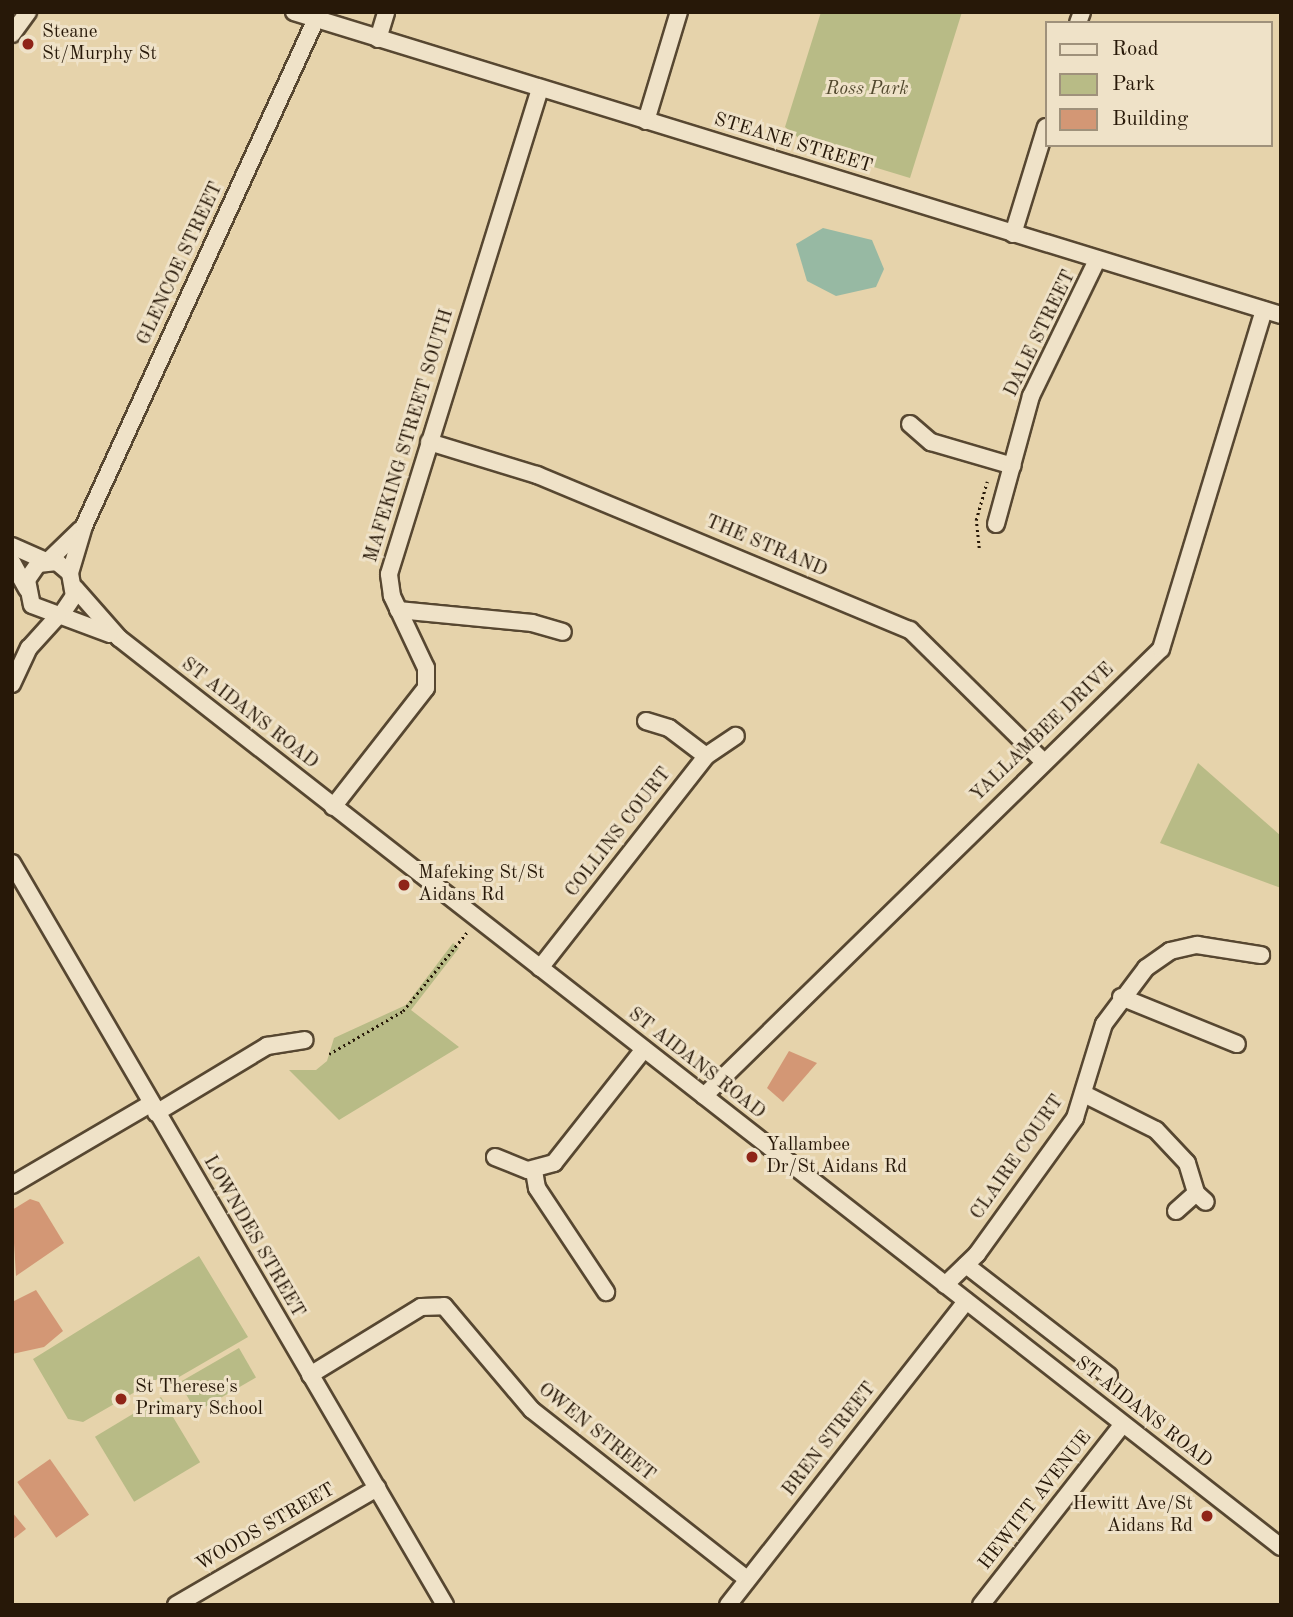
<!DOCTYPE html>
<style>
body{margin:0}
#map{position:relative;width:1293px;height:1617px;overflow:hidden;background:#e6d3ab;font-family:"Old Standard TT",serif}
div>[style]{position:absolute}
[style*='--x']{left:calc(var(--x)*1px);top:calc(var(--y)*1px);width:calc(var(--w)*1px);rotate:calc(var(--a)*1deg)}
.green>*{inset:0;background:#b8bb86;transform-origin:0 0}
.water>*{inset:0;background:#97b9a3}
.building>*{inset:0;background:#d39775;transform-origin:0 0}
.path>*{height:2.5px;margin-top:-1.25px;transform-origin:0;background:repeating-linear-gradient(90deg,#271808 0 2px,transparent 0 5.5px)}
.roads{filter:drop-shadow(2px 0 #574731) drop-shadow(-2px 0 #574731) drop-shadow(0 2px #574731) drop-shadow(0 -2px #574731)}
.minor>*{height:16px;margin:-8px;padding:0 8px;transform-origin:8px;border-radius:8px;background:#efe2c8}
.dots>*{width:19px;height:19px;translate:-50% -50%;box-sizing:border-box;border:4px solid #efe2c8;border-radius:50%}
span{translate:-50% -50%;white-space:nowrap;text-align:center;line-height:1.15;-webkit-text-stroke:6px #efe2c8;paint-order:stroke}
.poi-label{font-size:19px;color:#271808}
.left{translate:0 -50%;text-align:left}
.right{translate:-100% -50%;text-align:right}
.park-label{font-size:19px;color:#52492e;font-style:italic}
.street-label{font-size:19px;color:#271808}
.frame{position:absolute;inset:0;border:14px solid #271808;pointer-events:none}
.legend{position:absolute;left:1045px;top:21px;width:228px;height:126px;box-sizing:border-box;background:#efe2c8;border:2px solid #9f917b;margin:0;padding:9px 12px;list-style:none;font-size:21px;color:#271808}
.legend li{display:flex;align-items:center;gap:14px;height:35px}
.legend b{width:35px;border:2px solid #9f917b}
</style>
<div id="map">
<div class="green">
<i style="clip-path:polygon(821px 12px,962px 12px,910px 178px,811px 148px,785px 127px)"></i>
<i style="clip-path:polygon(1198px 763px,1281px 836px,1281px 888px,1160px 843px)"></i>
<i style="clip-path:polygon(453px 943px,459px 948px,411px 1010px,459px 1047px,339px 1120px,289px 1070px,316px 1070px,327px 1061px,334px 1038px,406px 1005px)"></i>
<i style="clip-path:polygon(199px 1256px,248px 1337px,167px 1384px,161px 1377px,83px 1422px,68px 1419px,33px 1359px)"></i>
<i style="left:239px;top:1348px;width:34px;height:69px;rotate:60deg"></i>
<i style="left:161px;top:1397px;width:76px;height:77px;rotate:59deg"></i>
</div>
<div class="water">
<i style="clip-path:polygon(823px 228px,872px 240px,884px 269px,876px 287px,836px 296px,807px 281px,796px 244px)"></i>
</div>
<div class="building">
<i style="clip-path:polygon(789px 1051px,817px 1063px,783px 1102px,767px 1088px)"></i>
<i style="clip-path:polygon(30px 1199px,39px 1202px,64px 1243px,16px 1276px,12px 1210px)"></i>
<i style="clip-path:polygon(36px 1290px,63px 1331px,44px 1347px,12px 1354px,12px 1302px)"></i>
<i style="left:50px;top:1459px;width:68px;height:40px;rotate:55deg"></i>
<i style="clip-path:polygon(12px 1512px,26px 1529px,12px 1540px)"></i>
</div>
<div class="path">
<i style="--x:979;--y:548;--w:28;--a:-96"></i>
<i style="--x:976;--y:520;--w:40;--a:-74"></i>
<i style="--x:329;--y:1054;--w:86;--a:-30.2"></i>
<i style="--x:403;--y:1011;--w:103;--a:-50.9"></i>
</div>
<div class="roads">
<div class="minor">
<i style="--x:294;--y:12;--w:1032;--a:17.07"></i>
<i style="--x:1078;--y:23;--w:12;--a:-70"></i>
<i style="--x:12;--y:34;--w:27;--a:-54"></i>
<i style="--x:378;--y:39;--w:28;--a:-73"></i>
<i style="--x:646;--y:121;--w:114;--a:-73.2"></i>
<i style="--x:1013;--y:234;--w:112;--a:-72.9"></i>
<i style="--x:910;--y:424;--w:28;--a:41"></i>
<i style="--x:931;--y:442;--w:85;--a:16.3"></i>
<i style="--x:429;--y:442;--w:113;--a:17"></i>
<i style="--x:537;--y:475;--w:404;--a:22.6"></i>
<i style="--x:910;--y:630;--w:187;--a:44.6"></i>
<i style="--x:996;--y:524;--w:133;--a:-74.7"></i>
<i style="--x:1031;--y:396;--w:151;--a:-64.1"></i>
<i style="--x:12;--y:546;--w:36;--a:24"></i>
<i style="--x:48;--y:561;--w:45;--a:-44.1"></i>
<i style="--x:12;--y:562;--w:31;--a:61"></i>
<i style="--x:70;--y:573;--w:49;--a:-73.4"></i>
<i style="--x:84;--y:526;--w:558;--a:-65.41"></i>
<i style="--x:75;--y:588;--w:67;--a:48.7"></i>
<i style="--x:119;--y:638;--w:1475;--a:38.04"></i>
<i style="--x:398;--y:610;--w:135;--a:5.5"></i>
<i style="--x:532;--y:623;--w:32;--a:16"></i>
<i style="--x:61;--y:615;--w:23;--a:-56"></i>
<i style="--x:74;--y:596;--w:23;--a:-100"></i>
<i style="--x:70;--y:573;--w:17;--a:-140"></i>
<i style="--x:57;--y:562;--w:19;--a:174"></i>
<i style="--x:38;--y:564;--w:19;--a:125"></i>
<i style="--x:27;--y:580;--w:25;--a:79"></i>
<i style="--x:32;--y:605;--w:83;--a:20.4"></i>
<i style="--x:12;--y:684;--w:40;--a:-65"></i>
<i style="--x:29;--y:648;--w:43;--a:-47.8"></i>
<i style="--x:646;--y:721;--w:24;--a:17"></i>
<i style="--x:669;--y:728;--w:46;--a:37.1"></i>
<i style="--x:333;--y:807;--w:151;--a:-52"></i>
<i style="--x:426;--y:688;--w:20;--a:-90"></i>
<i style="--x:426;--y:668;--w:80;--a:-115.3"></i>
<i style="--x:392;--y:596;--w:22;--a:-98"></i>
<i style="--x:389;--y:574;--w:508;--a:-72.71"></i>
<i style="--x:12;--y:863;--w:859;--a:59.73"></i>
<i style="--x:540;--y:968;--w:269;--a:-51.9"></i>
<i style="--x:706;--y:756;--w:36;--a:-34"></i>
<i style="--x:1121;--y:997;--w:125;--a:22.1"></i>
<i style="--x:1086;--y:1095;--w:78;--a:26.6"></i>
<i style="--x:1156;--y:1130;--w:45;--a:46.8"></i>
<i style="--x:1187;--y:1163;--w:31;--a:73"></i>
<i style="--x:1196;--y:1193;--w:13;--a:42"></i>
<i style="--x:704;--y:1096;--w:639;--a:-44.37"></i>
<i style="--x:1161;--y:649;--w:354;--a:-73.1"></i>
<i style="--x:156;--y:1113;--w:130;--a:-31.1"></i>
<i style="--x:267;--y:1046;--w:38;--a:-9"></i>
<i style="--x:495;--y:1157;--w:35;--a:22"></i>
<i style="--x:528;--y:1170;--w:27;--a:-15"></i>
<i style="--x:554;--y:1163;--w:145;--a:-51.7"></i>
<i style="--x:534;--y:1171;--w:17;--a:80"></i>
<i style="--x:537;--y:1188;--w:125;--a:56.4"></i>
<i style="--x:12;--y:1185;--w:160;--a:-30.4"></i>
<i style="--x:1176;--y:1211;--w:27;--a:-42"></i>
<i style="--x:966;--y:1265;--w:181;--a:37.8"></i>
<i style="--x:945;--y:1285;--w:45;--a:-44.1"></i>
<i style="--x:977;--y:1254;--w:168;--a:-54.2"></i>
<i style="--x:1075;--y:1118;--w:98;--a:-72.9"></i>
<i style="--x:1104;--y:1024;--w:70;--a:-53.1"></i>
<i style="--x:1146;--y:968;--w:29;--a:-35"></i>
<i style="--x:1170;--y:951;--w:28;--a:-13"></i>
<i style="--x:1197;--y:945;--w:65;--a:8.9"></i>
<i style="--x:310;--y:1375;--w:130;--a:-31.5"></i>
<i style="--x:421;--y:1307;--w:23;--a:-2"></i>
<i style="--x:444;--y:1306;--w:136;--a:49.8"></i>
<i style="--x:532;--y:1410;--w:273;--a:38.2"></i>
<i style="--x:176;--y:1605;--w:233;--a:-30.2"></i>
<i style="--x:728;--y:1605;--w:386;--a:-51.9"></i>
<i style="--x:981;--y:1605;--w:230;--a:-51.9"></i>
</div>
</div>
<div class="dots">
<i style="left:28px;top:44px;background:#8f2418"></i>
<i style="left:404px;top:885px;background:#8f2418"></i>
<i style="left:752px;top:1157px;background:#8f2418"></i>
<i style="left:121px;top:1399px;background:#8f2418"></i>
<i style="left:1207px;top:1516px;background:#8f2418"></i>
</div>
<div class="poi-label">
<span class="left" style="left:42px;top:44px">Steane<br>St/Murphy St</span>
<span class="left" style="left:418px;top:885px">Mafeking St/St<br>Aidans Rd</span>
<span class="left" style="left:766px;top:1157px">Yallambee<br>Dr/St Aidans Rd</span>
<span class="left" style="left:135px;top:1399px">St Therese's<br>Primary School</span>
<span class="right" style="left:1193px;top:1516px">Hewitt Ave/St<br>Aidans Rd</span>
</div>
<div class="park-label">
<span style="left:867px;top:90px">Ross Park</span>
</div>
<div class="street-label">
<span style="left:793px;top:144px;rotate:17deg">STEANE STREET</span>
<span style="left:181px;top:264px;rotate:-65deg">GLENCOE STREET</span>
<span style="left:1041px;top:334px;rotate:-64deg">DALE STREET</span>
<span style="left:410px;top:436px;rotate:-73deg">MAFEKING STREET SOUTH</span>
<span style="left:766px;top:547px;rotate:23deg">THE STRAND</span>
<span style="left:249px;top:714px;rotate:38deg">ST AIDANS ROAD</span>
<span style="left:1043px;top:733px;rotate:-44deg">YALLAMBEE DRIVE</span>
<span style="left:619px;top:833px;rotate:-52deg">COLLINS COURT</span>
<span style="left:696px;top:1064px;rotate:38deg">ST AIDANS ROAD</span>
<span style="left:1018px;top:1158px;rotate:-55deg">CLAIRE COURT</span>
<span style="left:253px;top:1237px;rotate:60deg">LOWNDES STREET</span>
<span style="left:1143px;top:1413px;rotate:38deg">ST AIDANS ROAD</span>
<span style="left:596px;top:1433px;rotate:39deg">OWEN STREET</span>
<span style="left:830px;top:1440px;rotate:-52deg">BREN STREET</span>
<span style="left:1036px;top:1501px;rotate:-52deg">HEWITT AVENUE</span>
<span style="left:266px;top:1528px;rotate:-30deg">WOODS STREET</span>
</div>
<div class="frame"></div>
<ul class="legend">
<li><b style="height:9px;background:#efe2c8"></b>Road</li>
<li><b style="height:19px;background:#b8bb86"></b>Park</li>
<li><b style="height:19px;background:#d39775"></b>Building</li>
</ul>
</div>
